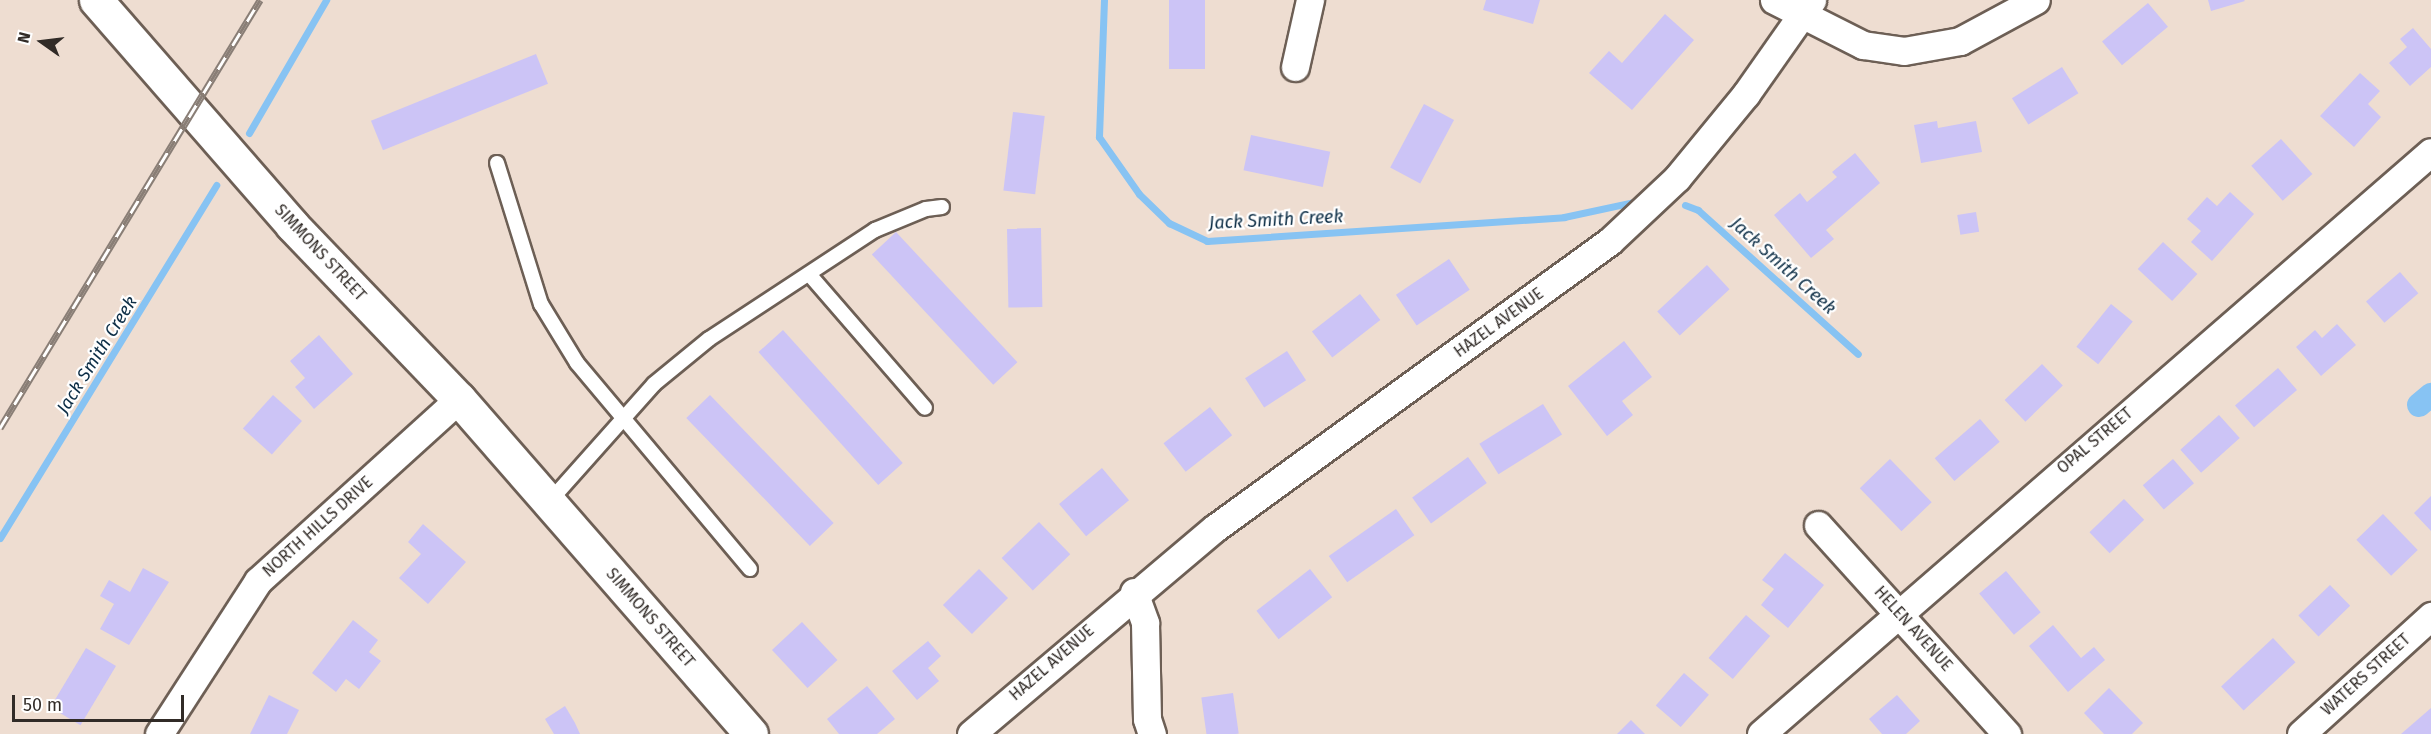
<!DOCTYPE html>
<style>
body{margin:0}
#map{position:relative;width:2431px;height:734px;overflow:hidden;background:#eeddd1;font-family:"Fira Sans",sans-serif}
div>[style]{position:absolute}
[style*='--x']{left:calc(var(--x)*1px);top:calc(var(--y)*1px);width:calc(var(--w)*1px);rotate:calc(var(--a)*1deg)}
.stream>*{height:7px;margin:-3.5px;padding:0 3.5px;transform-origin:3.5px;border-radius:3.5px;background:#87c3f3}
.canal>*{height:24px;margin:-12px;padding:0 12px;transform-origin:12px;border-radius:12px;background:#87c3f3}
.building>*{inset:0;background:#ccc4f6;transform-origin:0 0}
.roads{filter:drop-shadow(2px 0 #6d5f55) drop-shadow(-2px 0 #6d5f55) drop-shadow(0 2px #6d5f55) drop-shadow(0 -2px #6d5f55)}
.lane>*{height:14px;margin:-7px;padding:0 7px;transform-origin:7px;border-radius:7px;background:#fff}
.street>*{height:27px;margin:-13.5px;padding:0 13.5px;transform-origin:13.5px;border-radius:13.5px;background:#fff}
.secondary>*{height:33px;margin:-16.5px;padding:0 16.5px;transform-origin:16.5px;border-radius:16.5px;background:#fff}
.rail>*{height:7px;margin-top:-3.5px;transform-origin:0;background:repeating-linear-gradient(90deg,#fff 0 14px,#897e76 0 28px);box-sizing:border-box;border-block:2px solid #897e76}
span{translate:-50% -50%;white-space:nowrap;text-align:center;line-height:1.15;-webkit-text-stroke:4.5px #fff;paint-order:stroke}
.street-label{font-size:16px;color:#312b27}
.water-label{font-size:18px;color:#0d2e46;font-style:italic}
.north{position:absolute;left:12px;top:12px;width:60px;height:60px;-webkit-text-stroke:4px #fff;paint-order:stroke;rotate:284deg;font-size:16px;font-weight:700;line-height:24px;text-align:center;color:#312b27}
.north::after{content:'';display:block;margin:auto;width:21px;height:27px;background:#312b27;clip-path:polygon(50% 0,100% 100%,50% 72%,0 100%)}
.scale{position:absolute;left:12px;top:695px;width:172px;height:27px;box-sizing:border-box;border:3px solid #312b27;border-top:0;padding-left:8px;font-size:18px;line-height:21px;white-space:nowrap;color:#312b27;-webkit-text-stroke:4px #fff;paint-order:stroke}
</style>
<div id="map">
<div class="stream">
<i style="--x:1104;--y:0;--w:137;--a:92.1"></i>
<i style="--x:1099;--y:137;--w:70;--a:54.9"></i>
<i style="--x:1139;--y:194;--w:42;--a:44"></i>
<i style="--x:1169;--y:223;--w:42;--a:25.3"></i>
<i style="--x:1207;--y:241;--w:358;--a:-3.8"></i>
<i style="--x:1564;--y:217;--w:72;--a:-12.1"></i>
<i style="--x:249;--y:133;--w:154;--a:-59.9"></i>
<i style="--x:1685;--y:205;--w:14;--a:21"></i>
<i style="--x:1698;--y:210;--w:215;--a:42"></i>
<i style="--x:0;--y:538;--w:414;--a:-58.5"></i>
</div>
<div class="canal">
<i style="--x:2419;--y:405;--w:16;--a:-40"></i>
</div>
<div class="building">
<i style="left:1169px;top:0;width:36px;height:69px"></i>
<i style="clip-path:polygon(1486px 0,1540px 0,1533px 24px,1483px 10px)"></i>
<i style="clip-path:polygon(2208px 0,2244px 0,2245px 1px,2211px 11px)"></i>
<i style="left:2148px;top:3px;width:31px;height:60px;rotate:50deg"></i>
<i style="clip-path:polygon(1665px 14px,1694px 40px,1632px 110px,1589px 73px,1609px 51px,1622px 63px)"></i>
<i style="clip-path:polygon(2413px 28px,2431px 49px,2431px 67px,2410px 86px,2389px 63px,2407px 47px,2400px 39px)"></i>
<i style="left:536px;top:54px;width:32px;height:178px;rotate:68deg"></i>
<i style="left:2062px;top:67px;width:31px;height:59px;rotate:58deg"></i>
<i style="clip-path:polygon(2360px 73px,2380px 91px,2368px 104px,2381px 117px,2354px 147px,2320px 116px)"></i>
<i style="left:1424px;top:104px;width:34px;height:72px;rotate:28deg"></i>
<i style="left:1013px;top:112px;width:32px;height:79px;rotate:7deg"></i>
<i style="clip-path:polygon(1937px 121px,1938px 128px,1976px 121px,1982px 152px,1921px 163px,1914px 125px)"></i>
<i style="left:1251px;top:135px;width:81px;height:36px;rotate:12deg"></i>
<i style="left:2281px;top:139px;width:47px;height:40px;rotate:48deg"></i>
<i style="clip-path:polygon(1855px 153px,1880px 183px,1826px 230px,1834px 239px,1811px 258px,1774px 215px,1800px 193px,1807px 202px,1837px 177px,1832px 172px)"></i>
<i style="clip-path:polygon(2230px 192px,2254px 214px,2212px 261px,2191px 242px,2201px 231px,2187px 219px,2207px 197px,2217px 206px)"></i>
<i style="left:1976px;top:212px;width:20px;height:19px;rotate:81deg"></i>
<i style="left:1041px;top:228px;width:79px;height:34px;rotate:89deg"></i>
<i style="left:896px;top:232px;width:178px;height:33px;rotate:47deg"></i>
<i style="left:2163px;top:242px;width:47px;height:37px;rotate:43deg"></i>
<i style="left:1449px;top:259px;width:37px;height:64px;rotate:56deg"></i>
<i style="left:1707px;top:265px;width:33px;height:68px;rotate:47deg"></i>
<i style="left:2400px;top:272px;width:28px;height:45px;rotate:49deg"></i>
<i style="left:1360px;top:294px;width:33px;height:61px;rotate:52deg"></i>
<i style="left:2111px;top:304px;width:28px;height:55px;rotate:39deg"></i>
<i style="clip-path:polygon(2337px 324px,2356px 345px,2321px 376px,2296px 347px,2315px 330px,2322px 338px)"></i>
<i style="left:783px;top:330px;width:179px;height:33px;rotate:48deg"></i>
<i style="clip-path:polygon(319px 335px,353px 374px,314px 409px,295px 387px,305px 378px,290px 361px)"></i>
<i style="clip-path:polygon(1624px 341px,1652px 377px,1622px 401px,1633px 415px,1607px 436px,1568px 386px)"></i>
<i style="left:1287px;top:351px;width:35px;height:50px;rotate:57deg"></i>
<i style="left:2042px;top:364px;width:30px;height:52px;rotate:46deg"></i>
<i style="left:2278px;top:368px;width:29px;height:57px;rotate:49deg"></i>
<i style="left:273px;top:395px;width:39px;height:45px;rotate:42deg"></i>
<i style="left:710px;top:395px;width:178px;height:33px;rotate:46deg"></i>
<i style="left:1543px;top:404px;width:36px;height:75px;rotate:58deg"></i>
<i style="left:1210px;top:407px;width:36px;height:59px;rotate:52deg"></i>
<i style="left:2219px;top:415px;width:31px;height:52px;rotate:48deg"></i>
<i style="left:1980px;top:419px;width:30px;height:60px;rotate:49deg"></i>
<i style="left:1468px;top:457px;width:32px;height:69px;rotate:54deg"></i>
<i style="left:1890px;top:459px;width:60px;height:42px;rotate:46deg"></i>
<i style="left:2173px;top:459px;width:32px;height:40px;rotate:49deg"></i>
<i style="left:1102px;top:468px;width:42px;height:56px;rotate:50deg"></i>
<i style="clip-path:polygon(2431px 496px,2431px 531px,2414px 513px)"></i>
<i style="left:2124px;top:499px;width:29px;height:48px;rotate:46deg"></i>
<i style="left:1396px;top:509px;width:32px;height:82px;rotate:55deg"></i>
<i style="left:2383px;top:514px;width:50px;height:37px;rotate:46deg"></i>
<i style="left:1039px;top:522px;width:45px;height:52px;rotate:46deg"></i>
<i style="clip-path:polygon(423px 524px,466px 562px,428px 604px,399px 578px,421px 554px,408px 542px)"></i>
<i style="clip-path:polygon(1785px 553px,1824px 585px,1788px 628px,1761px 605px,1774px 589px,1762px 580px)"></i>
<i style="clip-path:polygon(143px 568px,169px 582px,129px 645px,100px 629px,114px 604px,100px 596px,109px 580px,130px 592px)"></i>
<i style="left:979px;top:569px;width:41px;height:51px;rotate:45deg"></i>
<i style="left:1310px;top:569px;width:36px;height:68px;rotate:52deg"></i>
<i style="left:2006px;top:571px;width:54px;height:35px;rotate:50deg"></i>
<i style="left:2330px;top:585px;width:29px;height:44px;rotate:46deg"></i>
<i style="left:1746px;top:615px;width:32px;height:57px;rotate:41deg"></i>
<i style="clip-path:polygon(353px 620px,378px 640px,369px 652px,381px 661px,359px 689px,346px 679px,336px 692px,312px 673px)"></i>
<i style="left:802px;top:622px;width:52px;height:41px;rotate:47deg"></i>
<i style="clip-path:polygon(2053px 625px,2081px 658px,2094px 647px,2105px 660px,2068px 692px,2029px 646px)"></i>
<i style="left:2273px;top:638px;width:33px;height:71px;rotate:47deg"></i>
<i style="clip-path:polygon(928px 641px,941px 656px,928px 668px,939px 681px,917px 700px,892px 671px)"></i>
<i style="left:86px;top:648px;width:35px;height:69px;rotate:31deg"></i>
<i style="left:1684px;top:673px;width:33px;height:43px;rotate:41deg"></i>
<i style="clip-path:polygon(867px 686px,895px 719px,877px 734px,839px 734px,827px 719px)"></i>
<i style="clip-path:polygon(2109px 688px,2143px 723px,2132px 734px,2104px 734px,2084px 713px)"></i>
<i style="left:1233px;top:693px;width:41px;height:32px;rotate:82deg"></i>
<i style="clip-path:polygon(269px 695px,299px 710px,287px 734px,250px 734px)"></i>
<i style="clip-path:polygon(1897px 695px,1920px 721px,1906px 734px,1882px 734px,1869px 719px)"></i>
<i style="clip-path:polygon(565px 706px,575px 723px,580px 734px,554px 734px,545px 719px)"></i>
<i style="clip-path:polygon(2431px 708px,2431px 734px,2401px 734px)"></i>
<i style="clip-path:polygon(1631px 720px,1645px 734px,1617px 734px)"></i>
</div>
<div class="roads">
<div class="lane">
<i style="--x:497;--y:163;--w:148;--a:72.7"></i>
<i style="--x:541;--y:304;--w:69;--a:58.6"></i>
<i style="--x:577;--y:363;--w:269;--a:50"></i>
<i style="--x:809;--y:274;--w:177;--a:49.1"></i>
<i style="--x:549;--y:502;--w:158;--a:-48.3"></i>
<i style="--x:654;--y:384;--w:71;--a:-39.3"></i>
<i style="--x:709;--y:339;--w:199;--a:-33.3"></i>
<i style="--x:875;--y:230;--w:55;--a:-22.4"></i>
<i style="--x:926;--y:209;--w:16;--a:-7"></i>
</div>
<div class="street">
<i style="--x:1774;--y:0;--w:100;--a:26.8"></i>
<i style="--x:1863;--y:45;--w:41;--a:8.3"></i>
<i style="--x:1904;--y:51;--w:57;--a:-10.1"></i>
<i style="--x:1960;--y:41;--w:86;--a:-28.3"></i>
<i style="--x:1295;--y:67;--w:69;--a:-77.4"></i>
<i style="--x:1818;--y:525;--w:282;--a:47.9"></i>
<i style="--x:1134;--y:592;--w:33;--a:70"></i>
<i style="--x:1145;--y:623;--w:96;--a:88.8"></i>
<i style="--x:1147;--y:719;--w:16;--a:72"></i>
<i style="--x:159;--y:734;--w:182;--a:-57.1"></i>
<i style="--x:258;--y:581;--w:271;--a:-42.2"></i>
<i style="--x:971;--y:734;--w:319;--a:-40.2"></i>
<i style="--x:1215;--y:528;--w:488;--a:-36"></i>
<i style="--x:1610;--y:241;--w:92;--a:-43.2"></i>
<i style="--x:1677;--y:178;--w:109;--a:-50.6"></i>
<i style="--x:1746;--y:94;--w:115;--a:-54.9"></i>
<i style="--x:1761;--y:734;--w:887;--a:-40.98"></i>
<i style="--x:2301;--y:734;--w:176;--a:-42.2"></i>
</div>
<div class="secondary">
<i style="--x:96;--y:0;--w:298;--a:48.9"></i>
<i style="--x:292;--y:225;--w:241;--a:46.2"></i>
<i style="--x:459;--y:399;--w:444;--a:48.9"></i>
</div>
</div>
<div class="rail">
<i style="--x:0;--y:428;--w:501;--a:-58.72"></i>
</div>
<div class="street-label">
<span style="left:320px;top:253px;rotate:47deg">SIMMONS STREET</span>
<span style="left:1499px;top:323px;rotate:-36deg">HAZEL AVENUE</span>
<span style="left:2095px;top:441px;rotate:-40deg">OPAL STREET</span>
<span style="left:318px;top:527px;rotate:-42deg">NORTH HILLS DRIVE</span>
<span style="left:650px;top:618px;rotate:49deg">SIMMONS STREET</span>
<span style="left:1913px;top:629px;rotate:48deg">HELEN AVENUE</span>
<span style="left:1052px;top:663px;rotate:-41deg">HAZEL AVENUE</span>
<span style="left:2366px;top:675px;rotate:-42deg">WATERS STREET</span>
</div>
<div class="water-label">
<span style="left:1276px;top:220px;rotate:-3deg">Jack Smith Creek</span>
<span style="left:1783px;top:266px;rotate:42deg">Jack Smith Creek</span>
<span style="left:97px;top:355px;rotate:-58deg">Jack Smith Creek</span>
</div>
<div class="north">N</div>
<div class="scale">50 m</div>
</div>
